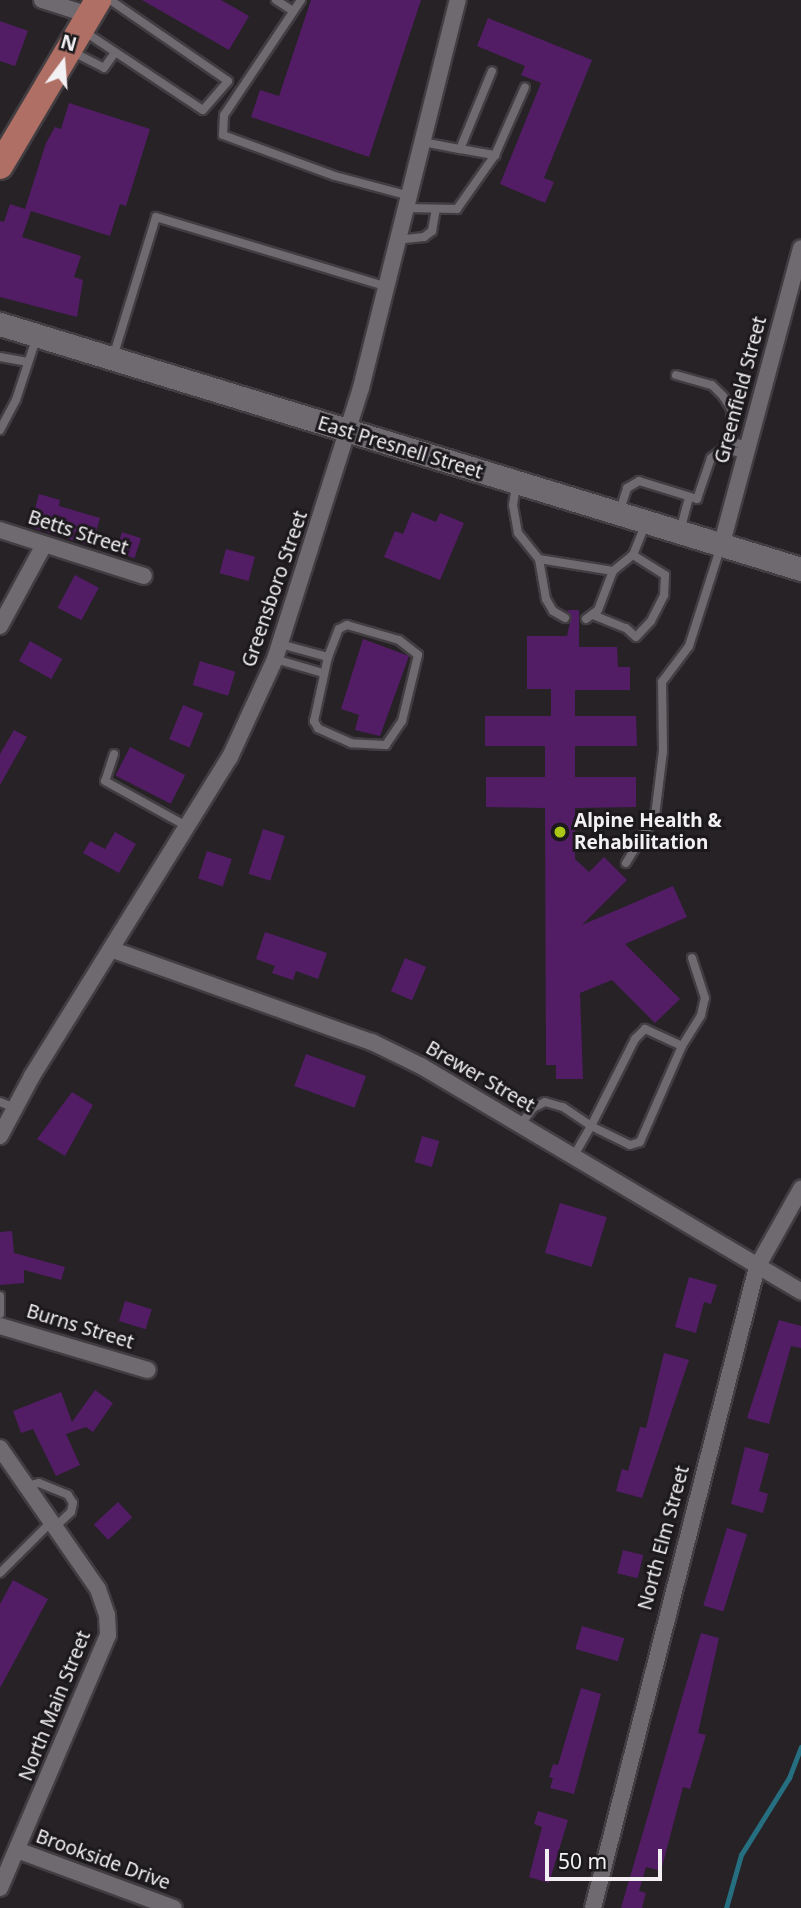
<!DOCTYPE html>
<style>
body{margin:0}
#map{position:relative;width:801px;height:1908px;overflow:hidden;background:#262226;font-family:"Noto Sans",sans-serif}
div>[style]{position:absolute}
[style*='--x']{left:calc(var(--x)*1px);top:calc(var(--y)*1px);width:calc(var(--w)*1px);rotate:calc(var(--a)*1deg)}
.stream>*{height:4.5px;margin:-2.25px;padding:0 2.25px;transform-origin:2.25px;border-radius:2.25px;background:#256f81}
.building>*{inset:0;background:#531d65;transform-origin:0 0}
.roads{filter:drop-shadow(2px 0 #413d41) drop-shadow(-2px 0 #413d41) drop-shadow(0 2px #413d41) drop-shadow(0 -2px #413d41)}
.lane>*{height:8px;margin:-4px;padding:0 4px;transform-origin:4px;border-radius:4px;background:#6e6a6f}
.street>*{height:16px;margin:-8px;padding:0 8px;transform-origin:8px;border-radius:8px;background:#6e6a6f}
.secondary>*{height:23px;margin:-11.5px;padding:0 11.5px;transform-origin:11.5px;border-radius:11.5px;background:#6e6a6f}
.primary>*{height:26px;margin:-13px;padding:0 13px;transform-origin:13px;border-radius:13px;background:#b06f65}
.dots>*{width:19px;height:19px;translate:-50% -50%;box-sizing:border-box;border:4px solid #1c191d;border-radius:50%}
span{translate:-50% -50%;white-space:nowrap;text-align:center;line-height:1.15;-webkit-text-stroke:6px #1c191d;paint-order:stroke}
.street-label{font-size:19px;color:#f3f0f3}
.poi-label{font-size:19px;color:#f3f0f3;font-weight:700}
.left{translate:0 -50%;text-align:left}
.north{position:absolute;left:28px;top:28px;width:70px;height:70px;-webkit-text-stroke:5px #1c191d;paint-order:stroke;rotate:16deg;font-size:19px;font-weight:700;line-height:28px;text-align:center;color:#f3f0f3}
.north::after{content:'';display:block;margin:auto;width:24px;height:32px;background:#f3f0f3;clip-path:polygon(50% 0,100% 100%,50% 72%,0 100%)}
.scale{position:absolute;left:545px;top:1849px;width:117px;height:32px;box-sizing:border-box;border:4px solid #f3f0f3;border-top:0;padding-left:9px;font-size:21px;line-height:24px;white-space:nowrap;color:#f3f0f3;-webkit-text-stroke:5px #1c191d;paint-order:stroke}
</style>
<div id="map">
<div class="stream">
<i style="--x:726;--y:1908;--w:55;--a:-74.2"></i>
<i style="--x:741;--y:1855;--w:91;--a:-58.1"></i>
<i style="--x:789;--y:1778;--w:33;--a:-69"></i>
</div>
<div class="building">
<i style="clip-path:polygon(142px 0,221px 0,249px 16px,229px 50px)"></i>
<i style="clip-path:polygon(311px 0,421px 0,369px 157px,251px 117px,260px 90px,279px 96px)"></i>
<i style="clip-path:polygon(488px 18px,592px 60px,544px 178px,554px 182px,545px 203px,500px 184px,541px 83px,521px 75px,525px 66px,477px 46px)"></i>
<i style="clip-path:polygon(0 21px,28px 31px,15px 66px,0 61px)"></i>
<i style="clip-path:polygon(69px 103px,150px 129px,126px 206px,120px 204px,110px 236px,31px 211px,22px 237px,81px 256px,74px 277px,83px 280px,77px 317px,0 297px,0 221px,4px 222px,10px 204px,25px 209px,46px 143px,55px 127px,61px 129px)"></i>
<i style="clip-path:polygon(39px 494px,60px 500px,59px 506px,100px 518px,92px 546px,30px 527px)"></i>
<i style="clip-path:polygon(412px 512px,436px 522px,440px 513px,464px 523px,440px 580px,384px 557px,395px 531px,403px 534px)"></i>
<i style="left:122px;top:532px;width:20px;height:21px;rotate:18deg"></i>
<i style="left:226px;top:549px;width:30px;height:25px;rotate:15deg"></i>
<i style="left:75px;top:575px;width:27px;height:37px;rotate:28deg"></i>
<i style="clip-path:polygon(567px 610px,579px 610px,579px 647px,617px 647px,618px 667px,630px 667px,630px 690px,575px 690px,575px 716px,636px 716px,637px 746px,575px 746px,575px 777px,636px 777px,636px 807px,575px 808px,575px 859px,589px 872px,604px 857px,627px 880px,582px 925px,673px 886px,687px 917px,625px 944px,680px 999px,655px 1023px,612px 980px,580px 993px,583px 1079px,556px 1079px,556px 1065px,546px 1065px,545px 808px,486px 807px,486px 777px,545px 777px,545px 746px,485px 746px,485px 716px,551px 716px,551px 689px,527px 689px,527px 636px,567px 636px,571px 617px)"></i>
<i style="clip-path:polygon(363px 639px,409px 656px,380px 736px,355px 730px,359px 715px,341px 709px)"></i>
<i style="left:30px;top:641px;width:37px;height:23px;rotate:29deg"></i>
<i style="left:200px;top:661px;width:37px;height:25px;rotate:17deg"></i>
<i style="left:183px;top:705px;width:22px;height:37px;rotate:22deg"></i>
<i style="clip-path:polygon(14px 730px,27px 737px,0 785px,0 754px)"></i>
<i style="left:130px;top:747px;width:62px;height:32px;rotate:27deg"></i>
<i style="left:263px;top:829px;width:23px;height:47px;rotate:18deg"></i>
<i style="clip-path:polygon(115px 832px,136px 844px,119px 873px,83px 853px,90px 841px,105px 849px)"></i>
<i style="left:207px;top:851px;width:26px;height:29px;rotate:18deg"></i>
<i style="clip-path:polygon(265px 932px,327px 953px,318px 979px,296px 971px,293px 980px,272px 973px,275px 966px,256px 959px)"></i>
<i style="left:405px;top:958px;width:23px;height:36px;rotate:23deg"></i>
<i style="left:306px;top:1054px;width:64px;height:34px;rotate:20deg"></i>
<i style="clip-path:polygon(72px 1092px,93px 1105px,65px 1156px,37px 1139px)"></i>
<i style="left:422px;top:1136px;width:18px;height:27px;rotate:16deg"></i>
<i style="left:560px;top:1203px;width:49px;height:52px;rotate:17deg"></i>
<i style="clip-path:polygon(12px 1231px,14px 1253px,65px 1267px,61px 1280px,24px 1270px,24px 1283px,0 1285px,0 1232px)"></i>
<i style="clip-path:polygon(689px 1277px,717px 1285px,711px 1304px,704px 1302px,696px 1333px,675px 1327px)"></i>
<i style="left:125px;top:1301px;width:28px;height:21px;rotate:17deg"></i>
<i style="clip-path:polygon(779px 1320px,801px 1326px,801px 1348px,791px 1346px,769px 1424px,747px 1418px)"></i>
<i style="clip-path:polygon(664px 1353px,689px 1360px,642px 1498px,616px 1491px,622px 1469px,628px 1471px,640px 1427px,646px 1428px)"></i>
<i style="clip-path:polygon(95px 1390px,113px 1403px,93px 1432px,86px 1427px,66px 1434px,80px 1465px,56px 1476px,33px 1429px,21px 1433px,13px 1411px,61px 1392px,72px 1422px)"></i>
<i style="clip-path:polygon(745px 1447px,769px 1454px,759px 1491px,768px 1494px,763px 1513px,731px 1504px)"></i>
<i style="left:118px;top:1502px;width:21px;height:33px;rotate:47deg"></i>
<i style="left:727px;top:1528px;width:21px;height:81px;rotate:17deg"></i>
<i style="left:623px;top:1550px;width:21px;height:24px;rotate:14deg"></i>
<i style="clip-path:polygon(13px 1580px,48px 1599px,0 1688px,0 1604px)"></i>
<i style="left:582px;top:1626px;width:44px;height:24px;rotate:16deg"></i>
<i style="clip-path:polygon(701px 1633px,719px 1638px,698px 1733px,706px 1735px,690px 1789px,683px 1787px,661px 1871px,646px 1867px,639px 1891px,646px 1893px,642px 1908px,621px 1908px)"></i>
<i style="clip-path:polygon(581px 1688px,601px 1694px,574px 1794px,550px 1788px,553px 1778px,549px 1777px,553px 1764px,558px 1765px)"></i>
<i style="clip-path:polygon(538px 1811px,568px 1820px,549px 1883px,529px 1877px,542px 1827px,534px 1824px)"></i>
</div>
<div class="roads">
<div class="lane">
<i style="--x:276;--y:0;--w:20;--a:33"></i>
<i style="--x:301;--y:0;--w:138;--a:123.8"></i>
<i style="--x:224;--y:115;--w:20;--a:93"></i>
<i style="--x:223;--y:135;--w:119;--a:20.1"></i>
<i style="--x:335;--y:176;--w:73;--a:15"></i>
<i style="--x:85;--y:32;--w:141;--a:33.5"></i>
<i style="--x:203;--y:110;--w:38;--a:-49"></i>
<i style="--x:228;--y:81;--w:143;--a:-145.5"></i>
<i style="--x:71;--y:51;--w:37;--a:27"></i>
<i style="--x:104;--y:68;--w:19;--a:-55"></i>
<i style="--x:423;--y:142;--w:38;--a:11"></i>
<i style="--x:460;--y:149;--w:84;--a:-67.7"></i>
<i style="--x:460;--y:149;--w:36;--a:10"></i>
<i style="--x:406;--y:208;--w:51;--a:1.1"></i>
<i style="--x:457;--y:209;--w:66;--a:-54.9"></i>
<i style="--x:495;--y:155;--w:74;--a:-66.2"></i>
<i style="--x:396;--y:240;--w:28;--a:-6"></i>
<i style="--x:424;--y:237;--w:10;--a:-37"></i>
<i style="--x:432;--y:231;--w:22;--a:-80"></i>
<i style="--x:0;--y:357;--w:27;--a:10"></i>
<i style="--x:113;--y:357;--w:146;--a:-72.9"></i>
<i style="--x:156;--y:217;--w:239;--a:16.8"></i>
<i style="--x:676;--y:375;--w:37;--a:16"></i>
<i style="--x:712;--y:385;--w:16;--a:45"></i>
<i style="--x:723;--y:396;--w:15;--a:58"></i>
<i style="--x:731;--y:409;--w:33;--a:88"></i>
<i style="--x:732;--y:442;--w:16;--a:14"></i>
<i style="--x:0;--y:430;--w:34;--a:-62"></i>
<i style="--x:16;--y:400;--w:67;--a:-71.8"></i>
<i style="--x:516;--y:486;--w:19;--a:99"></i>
<i style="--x:513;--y:505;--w:28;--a:80"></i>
<i style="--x:518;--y:533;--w:33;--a:51"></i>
<i style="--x:539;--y:559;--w:75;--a:9.2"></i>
<i style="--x:613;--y:571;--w:26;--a:-39"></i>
<i style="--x:633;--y:555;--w:35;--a:-68"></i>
<i style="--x:620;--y:510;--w:23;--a:-72"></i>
<i style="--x:627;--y:488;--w:14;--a:-30"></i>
<i style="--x:639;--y:481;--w:61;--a:17.2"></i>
<i style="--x:697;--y:499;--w:43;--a:-71.1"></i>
<i style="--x:711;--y:458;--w:15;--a:-37"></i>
<i style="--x:723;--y:449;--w:24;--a:12"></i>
<i style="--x:680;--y:531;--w:35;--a:-75"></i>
<i style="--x:539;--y:559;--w:41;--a:80.1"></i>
<i style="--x:546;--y:599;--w:14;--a:60"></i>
<i style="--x:553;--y:611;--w:14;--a:30"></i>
<i style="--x:593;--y:615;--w:35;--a:22"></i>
<i style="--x:626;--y:628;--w:13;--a:42"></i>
<i style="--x:636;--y:637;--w:22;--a:-47"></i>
<i style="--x:651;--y:621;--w:29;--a:-63"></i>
<i style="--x:664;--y:595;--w:20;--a:-87"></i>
<i style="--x:665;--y:575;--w:38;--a:-148"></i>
<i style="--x:586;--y:619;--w:15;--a:-37"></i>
<i style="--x:598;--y:610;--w:42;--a:-69"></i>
<i style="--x:347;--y:625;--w:54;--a:16.1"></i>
<i style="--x:399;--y:640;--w:24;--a:38"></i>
<i style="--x:418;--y:655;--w:68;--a:103.6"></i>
<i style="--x:402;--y:721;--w:29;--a:124"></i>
<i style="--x:386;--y:745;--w:35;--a:-177"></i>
<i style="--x:351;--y:743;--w:36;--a:-156"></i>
<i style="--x:318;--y:728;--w:8;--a:-120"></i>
<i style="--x:314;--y:721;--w:66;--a:-77.7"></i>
<i style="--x:328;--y:657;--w:30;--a:-69"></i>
<i style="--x:339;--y:629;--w:9;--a:-27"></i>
<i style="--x:280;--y:644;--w:50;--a:15.2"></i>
<i style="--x:275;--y:659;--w:50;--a:16.3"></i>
<i style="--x:114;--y:754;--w:28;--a:108"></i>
<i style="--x:105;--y:781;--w:95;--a:29"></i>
<i style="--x:626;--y:863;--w:55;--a:-58.3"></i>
<i style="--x:655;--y:816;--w:65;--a:-83"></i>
<i style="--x:663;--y:751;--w:69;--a:-90.8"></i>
<i style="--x:662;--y:682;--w:45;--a:-53.1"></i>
<i style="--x:689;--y:646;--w:105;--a:-72.3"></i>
<i style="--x:682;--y:1046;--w:36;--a:-58"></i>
<i style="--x:701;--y:1015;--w:17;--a:-77"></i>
<i style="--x:705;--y:998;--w:42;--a:-108"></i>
<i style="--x:0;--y:1102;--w:16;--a:22"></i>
<i style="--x:521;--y:1124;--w:20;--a:-53"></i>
<i style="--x:533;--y:1108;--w:13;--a:-27"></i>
<i style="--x:545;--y:1102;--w:19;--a:16"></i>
<i style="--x:563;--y:1107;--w:34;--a:34"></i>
<i style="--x:591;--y:1126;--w:43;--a:26"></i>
<i style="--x:630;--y:1145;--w:10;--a:-17"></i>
<i style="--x:640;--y:1142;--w:105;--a:-66.4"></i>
<i style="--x:682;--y:1046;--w:41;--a:-155.3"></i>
<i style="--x:645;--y:1029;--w:14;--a:135"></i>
<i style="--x:635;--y:1039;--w:97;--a:116.8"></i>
<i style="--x:591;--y:1126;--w:34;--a:120"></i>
<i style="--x:0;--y:1296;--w:18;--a:90"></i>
<i style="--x:26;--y:1486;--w:13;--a:-13"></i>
<i style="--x:39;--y:1483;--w:31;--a:22"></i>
<i style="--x:68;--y:1495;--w:9;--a:58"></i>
<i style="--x:73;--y:1503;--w:9;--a:103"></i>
<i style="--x:71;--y:1512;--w:22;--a:137"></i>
<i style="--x:0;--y:1573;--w:72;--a:-45"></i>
</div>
<div class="street">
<i style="--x:42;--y:0;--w:49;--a:17.7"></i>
<i style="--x:0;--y:530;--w:151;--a:17.7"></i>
<i style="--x:722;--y:543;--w:305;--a:-75"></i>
<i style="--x:0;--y:626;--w:92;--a:-61.5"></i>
<i style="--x:113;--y:950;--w:275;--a:19.6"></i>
<i style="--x:372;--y:1042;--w:55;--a:26.1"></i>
<i style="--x:421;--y:1066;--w:442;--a:30.7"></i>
<i style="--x:0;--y:1136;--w:68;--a:-61.9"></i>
<i style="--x:32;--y:1076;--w:375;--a:-58.2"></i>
<i style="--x:230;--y:757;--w:108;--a:-65.3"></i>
<i style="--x:275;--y:659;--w:284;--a:-72.4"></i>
<i style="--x:361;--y:388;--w:400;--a:-76"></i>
<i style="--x:0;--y:1326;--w:154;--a:16.6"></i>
<i style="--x:0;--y:1448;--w:172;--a:55.2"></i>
<i style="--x:98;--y:1589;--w:28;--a:71"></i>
<i style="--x:107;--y:1615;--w:20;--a:87"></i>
<i style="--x:108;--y:1635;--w:275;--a:113.1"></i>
<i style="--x:17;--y:1850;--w:167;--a:20.3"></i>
<i style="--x:593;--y:1908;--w:662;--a:-75.65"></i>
<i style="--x:757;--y:1267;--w:90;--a:-60.6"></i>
</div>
<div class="secondary">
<i style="--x:0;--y:324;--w:838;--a:17.01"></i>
</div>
<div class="primary">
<i style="--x:0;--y:166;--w:193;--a:-59.4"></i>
</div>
</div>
<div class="dots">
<i style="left:560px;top:832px;background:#aac717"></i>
</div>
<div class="street-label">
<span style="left:741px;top:390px;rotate:-75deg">Greenfield Street</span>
<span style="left:400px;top:448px;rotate:17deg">East Presnell Street</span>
<span style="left:78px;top:533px;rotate:18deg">Betts Street</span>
<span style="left:275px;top:589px;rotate:-71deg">Greensboro Street</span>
<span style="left:480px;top:1077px;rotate:30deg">Brewer Street</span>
<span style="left:80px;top:1327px;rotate:17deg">Burns Street</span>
<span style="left:664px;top:1538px;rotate:-75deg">North Elm Street</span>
<span style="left:55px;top:1706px;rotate:-68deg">North Main Street</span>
<span style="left:103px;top:1860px;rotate:20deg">Brookside Drive</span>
</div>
<div class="poi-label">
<span class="left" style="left:574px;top:832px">Alpine Health &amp;<br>Rehabilitation</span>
</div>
<div class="north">N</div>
<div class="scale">50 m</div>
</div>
